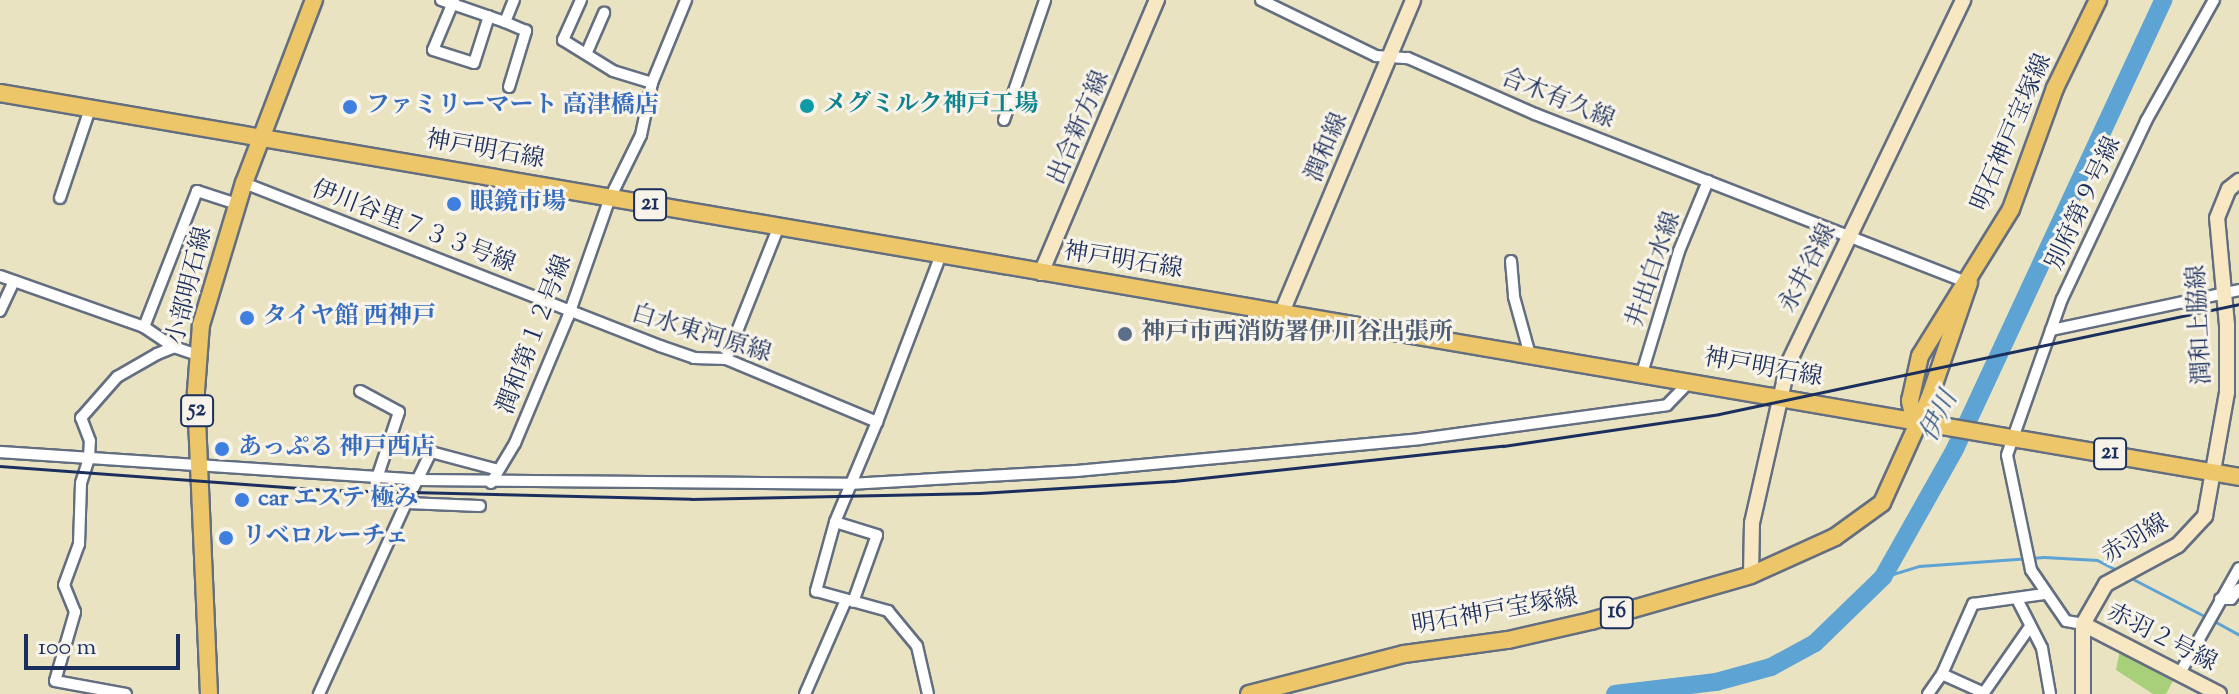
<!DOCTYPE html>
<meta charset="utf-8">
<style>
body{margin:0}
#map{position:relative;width:2239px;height:694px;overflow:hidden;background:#e9e3c2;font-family:"Sorts Mill Goudy","Noto Serif JP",serif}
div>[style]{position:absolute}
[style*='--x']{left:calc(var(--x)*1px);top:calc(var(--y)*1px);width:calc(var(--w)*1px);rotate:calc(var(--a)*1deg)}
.green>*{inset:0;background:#a8cf7a}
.stream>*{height:3px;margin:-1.5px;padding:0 1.5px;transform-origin:1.5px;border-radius:1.5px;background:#5da3d3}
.river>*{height:18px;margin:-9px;padding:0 9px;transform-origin:9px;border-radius:9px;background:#5da3d3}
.roads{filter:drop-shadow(2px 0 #636e81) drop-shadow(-2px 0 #636e81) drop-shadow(0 2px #636e81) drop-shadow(0 -2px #636e81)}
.street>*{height:10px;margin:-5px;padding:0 5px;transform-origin:5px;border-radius:5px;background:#fff}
.secondary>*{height:14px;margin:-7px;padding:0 7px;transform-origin:7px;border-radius:7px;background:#f7e8c3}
.primary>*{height:16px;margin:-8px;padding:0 8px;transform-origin:8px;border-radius:8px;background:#ecc669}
.rail>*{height:3px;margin:-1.5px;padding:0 1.5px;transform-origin:1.5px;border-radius:1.5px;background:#1b2f5e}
.dots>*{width:22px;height:22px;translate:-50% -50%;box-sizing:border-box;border:4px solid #f7f3e8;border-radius:50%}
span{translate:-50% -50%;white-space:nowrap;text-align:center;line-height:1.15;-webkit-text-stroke:6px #f7f3e8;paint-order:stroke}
.shield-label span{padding:2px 6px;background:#f7f3e8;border:2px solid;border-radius:6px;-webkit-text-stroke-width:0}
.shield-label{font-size:22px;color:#1b2f5e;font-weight:700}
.street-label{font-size:24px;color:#1b2f5e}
.culture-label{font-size:24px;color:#0d838f;font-weight:700}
.left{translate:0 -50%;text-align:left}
.shop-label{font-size:24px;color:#366cbe;font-weight:700}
.service-label{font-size:24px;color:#4e5e75;font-weight:700}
.water-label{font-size:26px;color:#325887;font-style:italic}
.scale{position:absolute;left:24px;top:634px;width:156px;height:36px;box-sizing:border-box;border:4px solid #1b2f5e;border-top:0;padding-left:10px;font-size:24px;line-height:28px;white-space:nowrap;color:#1b2f5e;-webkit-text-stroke:6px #f7f3e8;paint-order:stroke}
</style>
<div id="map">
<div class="green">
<i style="clip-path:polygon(2120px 650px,2174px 679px,2166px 694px,2153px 694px,2116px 670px)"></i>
</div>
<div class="stream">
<i style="--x:1883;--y:577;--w:38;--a:-17"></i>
<i style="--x:1919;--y:566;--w:125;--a:-4.1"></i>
<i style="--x:2044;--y:557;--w:53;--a:3.2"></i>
<i style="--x:2097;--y:560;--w:25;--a:27"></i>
<i style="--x:2129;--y:577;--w:89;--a:27.4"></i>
<i style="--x:2214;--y:621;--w:29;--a:29"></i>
</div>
<div class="river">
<i style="--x:1615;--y:694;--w:102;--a:-6.8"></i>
<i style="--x:1716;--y:682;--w:57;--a:-15.3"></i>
<i style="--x:1771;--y:667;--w:50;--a:-28.6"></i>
<i style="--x:1815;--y:643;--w:95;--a:-44.1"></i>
<i style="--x:1883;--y:577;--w:147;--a:-60.6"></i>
<i style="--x:1955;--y:449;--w:495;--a:-65.1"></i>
</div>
<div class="roads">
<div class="street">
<i style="--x:441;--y:0;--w:68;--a:19"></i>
<i style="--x:454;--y:0;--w:54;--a:112.8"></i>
<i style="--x:433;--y:50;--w:43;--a:17.6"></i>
<i style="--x:474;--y:63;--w:49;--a:-72.3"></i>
<i style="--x:581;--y:0;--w:44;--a:114.2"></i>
<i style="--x:563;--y:40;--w:59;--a:31.8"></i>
<i style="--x:613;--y:71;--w:41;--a:17.1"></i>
<i style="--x:1261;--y:0;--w:128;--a:26"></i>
<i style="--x:1376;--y:56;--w:32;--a:4"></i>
<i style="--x:1408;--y:58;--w:139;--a:23.8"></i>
<i style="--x:1535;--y:114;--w:466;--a:21.3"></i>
<i style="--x:587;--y:52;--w:43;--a:-66.4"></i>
<i style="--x:509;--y:87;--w:59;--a:-73.1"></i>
<i style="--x:526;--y:31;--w:23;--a:-157"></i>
<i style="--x:505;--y:22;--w:24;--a:-68"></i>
<i style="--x:1004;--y:120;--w:127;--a:-71.1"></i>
<i style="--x:244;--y:183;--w:447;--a:21.4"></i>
<i style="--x:660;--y:346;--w:36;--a:19"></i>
<i style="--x:694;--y:358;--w:32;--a:2"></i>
<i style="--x:726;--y:359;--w:164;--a:22.6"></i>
<i style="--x:877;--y:422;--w:180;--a:-69.1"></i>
<i style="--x:60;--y:198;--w:94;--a:-71.4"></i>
<i style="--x:1511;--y:261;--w:36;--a:85"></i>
<i style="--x:1514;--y:297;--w:60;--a:74.6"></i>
<i style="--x:0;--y:276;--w:153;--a:19.5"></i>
<i style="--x:144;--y:327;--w:36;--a:34"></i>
<i style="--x:0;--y:311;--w:33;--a:-65"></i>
<i style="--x:144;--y:327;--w:146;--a:-68.7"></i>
<i style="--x:197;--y:191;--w:42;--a:18"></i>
<i style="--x:2051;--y:330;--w:192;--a:-12"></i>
<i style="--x:726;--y:359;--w:141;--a:-68.3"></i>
<i style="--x:1642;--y:373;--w:127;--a:-73.1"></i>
<i style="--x:1679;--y:251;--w:76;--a:-67.5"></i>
<i style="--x:360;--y:391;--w:44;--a:28.3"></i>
<i style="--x:399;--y:412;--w:70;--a:108.4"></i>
<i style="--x:877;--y:422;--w:108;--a:112.8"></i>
<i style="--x:835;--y:522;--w:72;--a:105.4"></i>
<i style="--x:816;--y:591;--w:75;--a:15.5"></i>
<i style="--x:888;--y:611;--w:45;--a:50.4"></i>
<i style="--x:917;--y:646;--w:49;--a:77.1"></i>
<i style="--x:0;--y:452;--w:419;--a:3.8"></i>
<i style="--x:418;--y:480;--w:431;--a:0.5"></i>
<i style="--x:849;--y:484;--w:227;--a:-3.3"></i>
<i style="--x:1076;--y:471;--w:345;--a:-5.3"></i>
<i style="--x:1420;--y:439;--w:249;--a:-7.8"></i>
<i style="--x:1667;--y:405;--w:33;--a:-46"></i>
<i style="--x:491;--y:483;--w:47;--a:-59"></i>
<i style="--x:515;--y:443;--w:137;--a:-67.2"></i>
<i style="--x:568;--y:317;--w:126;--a:-70.6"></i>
<i style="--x:610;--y:198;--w:70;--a:-63.8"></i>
<i style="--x:641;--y:135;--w:53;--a:-78.1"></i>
<i style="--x:652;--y:83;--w:90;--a:-67.7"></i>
<i style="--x:406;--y:503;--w:57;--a:-63.9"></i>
<i style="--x:431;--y:452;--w:66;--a:14.9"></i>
<i style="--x:835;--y:522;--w:44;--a:17.2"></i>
<i style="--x:877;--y:535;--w:71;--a:109.7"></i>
<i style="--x:2220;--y:599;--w:11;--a:0"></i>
<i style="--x:2231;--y:599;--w:13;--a:-51"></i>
<i style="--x:2018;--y:601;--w:53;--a:62.9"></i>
<i style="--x:2042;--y:648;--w:47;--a:80.1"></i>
<i style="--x:2083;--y:624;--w:17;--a:-170"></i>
<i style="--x:2066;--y:621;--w:62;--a:-124.5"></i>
<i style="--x:2031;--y:570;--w:117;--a:-101.8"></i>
<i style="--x:2007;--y:455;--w:165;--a:-70.6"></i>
<i style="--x:2062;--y:299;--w:197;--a:-64.7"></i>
<i style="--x:2146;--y:121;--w:139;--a:-60.7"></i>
<i style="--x:2181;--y:671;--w:118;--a:-60.6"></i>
<i style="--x:1984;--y:693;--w:46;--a:-155.7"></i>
<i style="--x:1942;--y:674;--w:77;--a:-66.1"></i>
<i style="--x:1973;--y:604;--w:72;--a:-8"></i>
<i style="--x:126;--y:694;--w:72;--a:-169.6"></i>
<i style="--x:55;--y:681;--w:72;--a:-73.8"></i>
<i style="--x:75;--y:612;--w:29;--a:-112"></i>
<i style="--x:64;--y:585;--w:44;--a:-69.9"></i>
<i style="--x:79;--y:544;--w:61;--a:-88.1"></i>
<i style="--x:81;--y:483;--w:26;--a:-72"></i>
<i style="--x:89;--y:458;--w:17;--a:-87"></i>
<i style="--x:90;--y:441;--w:25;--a:-111"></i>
<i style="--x:81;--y:418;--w:55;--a:-48.7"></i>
<i style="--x:117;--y:377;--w:46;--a:-29.9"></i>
<i style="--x:157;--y:354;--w:18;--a:-22"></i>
<i style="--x:174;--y:347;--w:24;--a:19"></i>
<i style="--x:319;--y:694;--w:210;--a:-65.5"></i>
<i style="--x:406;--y:503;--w:74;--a:2.3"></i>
<i style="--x:805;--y:694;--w:103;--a:-66.4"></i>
<i style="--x:1928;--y:694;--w:24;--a:-55"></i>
<i style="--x:1983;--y:694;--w:80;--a:-55.1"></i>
</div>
<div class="secondary">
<i style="--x:1041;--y:273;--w:297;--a:-67"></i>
<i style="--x:1282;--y:312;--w:338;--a:-67.2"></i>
<i style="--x:1751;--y:575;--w:52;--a:-88.9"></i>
<i style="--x:1752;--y:523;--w:163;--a:-77.2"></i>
<i style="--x:1788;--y:364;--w:404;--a:-64.3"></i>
<i style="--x:2083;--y:624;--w:153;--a:27.2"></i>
<i style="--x:2083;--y:694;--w:70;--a:-90"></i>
<i style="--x:2083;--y:624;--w:46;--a:-60.1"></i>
<i style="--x:2106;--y:584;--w:82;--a:-28.4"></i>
<i style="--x:2178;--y:545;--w:40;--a:-47"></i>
<i style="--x:2205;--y:516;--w:126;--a:-79.9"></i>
<i style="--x:2227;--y:392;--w:67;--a:-90"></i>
<i style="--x:2227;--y:325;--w:107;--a:-95.3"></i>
<i style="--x:2217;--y:218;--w:31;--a:-68"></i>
<i style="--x:2229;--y:189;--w:13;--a:-39"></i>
</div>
<div class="primary">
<i style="--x:0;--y:93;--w:2272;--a:9.73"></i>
<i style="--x:1915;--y:423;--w:23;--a:-103"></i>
<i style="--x:1910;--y:401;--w:46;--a:-77.5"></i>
<i style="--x:1920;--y:356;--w:173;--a:-58.2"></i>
<i style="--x:2011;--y:209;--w:129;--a:-70"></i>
<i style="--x:2055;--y:88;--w:98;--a:-64"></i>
<i style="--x:209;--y:694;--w:303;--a:-92.5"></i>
<i style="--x:196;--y:391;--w:66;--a:-85.7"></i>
<i style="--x:201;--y:325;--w:148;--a:-73.2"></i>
<i style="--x:244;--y:183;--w:196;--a:-69.1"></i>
<i style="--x:1249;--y:694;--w:160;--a:-14.5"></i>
<i style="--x:1404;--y:654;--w:105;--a:-7.7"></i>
<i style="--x:1508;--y:640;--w:85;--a:-12.9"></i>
<i style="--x:1591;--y:621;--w:166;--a:-16"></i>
<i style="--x:1751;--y:575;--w:92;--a:-24.3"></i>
<i style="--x:1835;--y:537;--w:58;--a:-35.9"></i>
<i style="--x:1882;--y:503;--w:114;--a:-65.7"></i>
<i style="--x:1929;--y:399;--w:123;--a:-71"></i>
</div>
</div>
<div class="rail">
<i style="--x:0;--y:466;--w:329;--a:4.2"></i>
<i style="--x:328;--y:490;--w:363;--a:1.4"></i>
<i style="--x:691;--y:499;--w:289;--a:-1.2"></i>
<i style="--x:980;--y:493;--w:193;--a:-3.6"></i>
<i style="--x:1173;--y:481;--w:332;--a:-6.1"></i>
<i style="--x:1503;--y:446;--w:218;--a:-8.4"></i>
<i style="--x:1719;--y:414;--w:532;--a:-11.94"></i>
</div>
<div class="dots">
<i style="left:807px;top:106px;background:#0f9aa8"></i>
<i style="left:350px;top:107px;background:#3f7fe0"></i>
<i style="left:454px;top:204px;background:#3f7fe0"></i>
<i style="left:247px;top:318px;background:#3f7fe0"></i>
<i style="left:1125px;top:334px;background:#5c6f8a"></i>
<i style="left:222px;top:449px;background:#3f7fe0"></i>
<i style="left:242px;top:500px;background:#3f7fe0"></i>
<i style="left:226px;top:538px;background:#3f7fe0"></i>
</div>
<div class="shield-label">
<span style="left:650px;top:205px">21</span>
<span style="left:197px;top:411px">52</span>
<span style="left:2110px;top:454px">21</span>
<span style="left:1617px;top:613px">16</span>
</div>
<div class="street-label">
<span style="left:1557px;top:100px;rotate:22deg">合木有久線</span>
<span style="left:1080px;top:128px;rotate:-67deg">出合新方線</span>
<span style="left:2013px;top:133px;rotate:-67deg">明石神戸宝塚線</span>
<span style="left:1328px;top:148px;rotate:-67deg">潤和線</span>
<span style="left:485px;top:151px;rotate:10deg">神戸明石線</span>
<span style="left:2085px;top:204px;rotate:-65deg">別府第９号線</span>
<span style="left:413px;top:228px;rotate:21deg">伊川谷里７３３号線</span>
<span style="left:1123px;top:262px;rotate:9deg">神戸明石線</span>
<span style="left:1809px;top:269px;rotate:-63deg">永井谷線</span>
<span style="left:1655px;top:270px;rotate:-71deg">井出白水線</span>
<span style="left:191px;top:286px;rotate:-76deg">小部明石線</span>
<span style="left:2201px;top:325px;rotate:-93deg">潤和上脇線</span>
<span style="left:536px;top:335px;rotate:-69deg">潤和第１２号線</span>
<span style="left:701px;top:335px;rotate:17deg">白水東河原線</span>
<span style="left:1763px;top:369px;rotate:10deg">神戸明石線</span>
<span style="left:2136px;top:540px;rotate:-31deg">赤羽線</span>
<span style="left:1495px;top:613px;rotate:-10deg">明石神戸宝塚線</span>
<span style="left:2161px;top:639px;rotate:27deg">赤羽２号線</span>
</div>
<div class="culture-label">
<span class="left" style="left:823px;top:106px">メグミルク神戸工場</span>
</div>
<div class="shop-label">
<span class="left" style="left:366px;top:107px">ファミリーマート 高津橋店</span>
<span class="left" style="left:470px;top:204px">眼鏡市場</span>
<span class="left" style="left:263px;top:318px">タイヤ館 西神戸</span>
<span class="left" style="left:238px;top:449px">あっぷる 神戸西店</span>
<span class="left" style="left:258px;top:500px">car エステ 極み</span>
<span class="left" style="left:242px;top:538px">リベロルーチェ</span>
</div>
<div class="service-label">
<span class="left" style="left:1141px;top:334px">神戸市西消防署伊川谷出張所</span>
</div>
<div class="water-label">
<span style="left:1940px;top:417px;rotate:-64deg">伊川</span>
</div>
<div class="scale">100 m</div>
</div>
